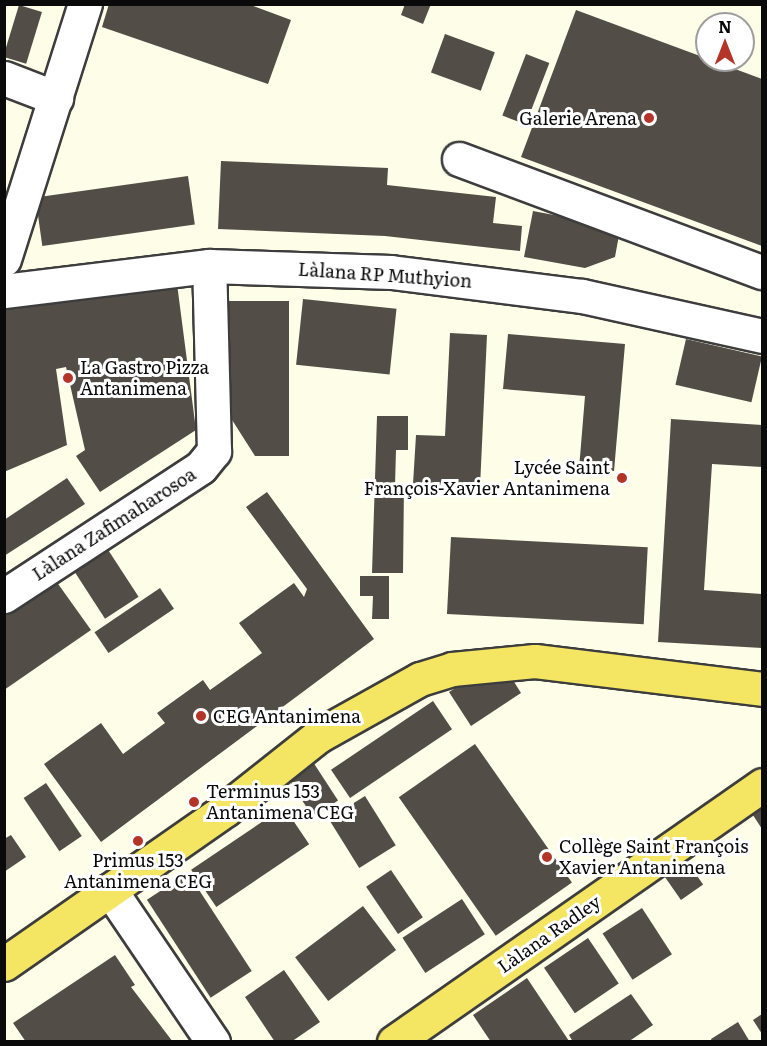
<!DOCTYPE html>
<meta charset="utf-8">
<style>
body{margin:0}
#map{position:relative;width:767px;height:1046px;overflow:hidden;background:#fefde8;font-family:Literata,serif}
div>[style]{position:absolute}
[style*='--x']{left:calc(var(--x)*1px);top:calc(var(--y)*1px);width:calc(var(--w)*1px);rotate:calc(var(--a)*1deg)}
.building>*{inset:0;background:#524d47;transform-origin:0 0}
.roads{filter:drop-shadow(2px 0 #3d3d3d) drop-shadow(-2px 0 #3d3d3d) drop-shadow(0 2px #3d3d3d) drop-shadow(0 -2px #3d3d3d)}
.minor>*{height:33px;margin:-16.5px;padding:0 16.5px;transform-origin:16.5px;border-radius:16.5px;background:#fff}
.major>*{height:33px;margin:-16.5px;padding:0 16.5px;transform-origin:16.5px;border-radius:16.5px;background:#f4e562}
.dots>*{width:16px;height:16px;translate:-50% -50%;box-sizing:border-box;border:3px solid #fff;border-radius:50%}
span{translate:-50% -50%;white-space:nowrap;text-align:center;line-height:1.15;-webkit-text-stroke:6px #fff;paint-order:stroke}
.poi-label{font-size:18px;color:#0a0a0a}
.right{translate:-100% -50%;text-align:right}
.left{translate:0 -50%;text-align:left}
.street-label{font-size:18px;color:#0a0a0a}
.frame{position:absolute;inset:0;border:6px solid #0a0a0a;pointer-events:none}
.north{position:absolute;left:695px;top:12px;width:60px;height:60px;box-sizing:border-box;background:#fff;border:2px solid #9d9d9d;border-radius:50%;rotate:0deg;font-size:16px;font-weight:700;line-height:24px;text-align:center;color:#0a0a0a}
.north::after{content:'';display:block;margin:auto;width:21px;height:27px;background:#b43528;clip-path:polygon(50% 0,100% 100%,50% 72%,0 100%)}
</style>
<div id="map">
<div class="building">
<i style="clip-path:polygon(109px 4px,248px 4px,291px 20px,268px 84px,102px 27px)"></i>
<i style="clip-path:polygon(405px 4px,431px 4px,423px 24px,401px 15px)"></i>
<i style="left:19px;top:5px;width:24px;height:54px;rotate:17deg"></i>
<i style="clip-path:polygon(576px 10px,762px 79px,762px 246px,521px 157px)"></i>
<i style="left:445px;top:34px;width:53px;height:41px;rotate:20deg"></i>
<i style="left:526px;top:54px;width:25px;height:66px;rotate:21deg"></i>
<i style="clip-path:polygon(221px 161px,388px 168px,387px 185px,496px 197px,493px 223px,522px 226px,520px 251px,385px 236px,218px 229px)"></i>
<i style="left:188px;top:176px;width:49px;height:154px;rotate:82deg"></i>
<i style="clip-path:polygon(533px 211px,606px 225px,604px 233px,619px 235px,615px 257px,585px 268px,524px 257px)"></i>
<i style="clip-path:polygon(176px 276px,196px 430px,100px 492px,76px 456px,85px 450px,66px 367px,56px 369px,67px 445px,4px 472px,4px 310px)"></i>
<i style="left:303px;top:299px;width:94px;height:66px;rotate:6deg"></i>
<i style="clip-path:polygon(226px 301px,289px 301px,289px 456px,255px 456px,227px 412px)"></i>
<i style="clip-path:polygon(450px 333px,487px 335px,480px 487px,413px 484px,416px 435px,445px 436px)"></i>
<i style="clip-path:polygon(508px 334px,625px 344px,614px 471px,579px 469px,585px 396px,503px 389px)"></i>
<i style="left:686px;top:339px;width:78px;height:47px;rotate:13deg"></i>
<i style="clip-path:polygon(377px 416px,408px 416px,408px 450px,396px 450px,395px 486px,404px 486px,403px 573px,372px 573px)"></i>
<i style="clip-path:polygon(671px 419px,762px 425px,762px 467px,712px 464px,704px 590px,762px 594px,762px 648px,658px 642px)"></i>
<i style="clip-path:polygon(67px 478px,85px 504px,4px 556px,4px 520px)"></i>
<i style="clip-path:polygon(267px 492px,374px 639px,101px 842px,44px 764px,101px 723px,123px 754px,165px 723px,157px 713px,203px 680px,210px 690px,262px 653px,239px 623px,294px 583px,304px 597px,307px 589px,246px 507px)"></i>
<i style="left:451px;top:537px;width:197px;height:77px;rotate:3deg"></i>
<i style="left:101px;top:539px;width:69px;height:40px;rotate:57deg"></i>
<i style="clip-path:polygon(51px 574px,91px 630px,4px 690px,4px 607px)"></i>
<i style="clip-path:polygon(360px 576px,389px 576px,389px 619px,372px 619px,373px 596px,360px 596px)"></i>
<i style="left:160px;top:588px;width:25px;height:79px;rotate:56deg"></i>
<i style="clip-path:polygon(475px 676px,511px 677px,521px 693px,471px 726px,449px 692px)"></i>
<i style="left:433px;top:701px;width:34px;height:123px;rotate:56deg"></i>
<i style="left:475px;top:744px;width:169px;height:93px;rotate:55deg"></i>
<i style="left:313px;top:762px;width:46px;height:30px;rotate:57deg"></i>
<i style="left:46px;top:783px;width:64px;height:27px;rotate:56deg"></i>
<i style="left:365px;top:796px;width:58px;height:43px;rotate:58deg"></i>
<i style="clip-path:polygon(762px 804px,762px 829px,751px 812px)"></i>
<i style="left:284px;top:807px;width:45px;height:112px;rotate:56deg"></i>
<i style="clip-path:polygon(11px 835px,26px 857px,4px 872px,4px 839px)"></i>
<i style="left:679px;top:850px;width:42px;height:27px;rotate:55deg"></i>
<i style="left:391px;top:870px;width:57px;height:30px;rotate:56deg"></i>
<i style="left:188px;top:873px;width:117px;height:49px;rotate:57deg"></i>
<i style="left:462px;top:899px;width:42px;height:71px;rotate:57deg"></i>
<i style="left:363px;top:906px;width:55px;height:85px;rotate:53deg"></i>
<i style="left:642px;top:908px;width:55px;height:47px;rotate:57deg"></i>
<i style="left:588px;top:938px;width:55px;height:53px;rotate:56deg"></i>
<i style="clip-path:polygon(115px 955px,135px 985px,131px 987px,173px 1042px,26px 1042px,13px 1023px)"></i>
<i style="clip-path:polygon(284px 970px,320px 1022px,291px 1042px,275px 1042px,245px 997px)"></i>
<i style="clip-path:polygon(527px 978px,569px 1041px,568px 1042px,491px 1042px,473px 1015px)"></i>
<i style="clip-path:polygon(631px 994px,653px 1025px,628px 1042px,573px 1042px,569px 1035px)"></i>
<i style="clip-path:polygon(762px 1014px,762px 1034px,753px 1020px)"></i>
<i style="clip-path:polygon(738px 1022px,750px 1042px,712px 1042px,711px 1039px)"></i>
</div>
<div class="roads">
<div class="minor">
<i style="--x:4;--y:78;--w:56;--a:21"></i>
<i style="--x:459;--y:159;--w:323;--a:20.5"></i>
<i style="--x:4;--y:259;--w:268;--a:-72.4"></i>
<i style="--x:4;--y:291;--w:207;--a:-7"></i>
<i style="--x:209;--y:266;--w:182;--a:1.9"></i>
<i style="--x:391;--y:272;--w:193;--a:7.2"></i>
<i style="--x:582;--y:296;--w:184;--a:12.5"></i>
<i style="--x:4;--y:596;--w:235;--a:-33.2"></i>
<i style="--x:201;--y:467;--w:21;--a:-51"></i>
<i style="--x:214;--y:451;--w:185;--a:-91.5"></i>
<i style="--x:110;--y:890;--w:184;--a:55.9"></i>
</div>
<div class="major">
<i style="--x:4;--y:964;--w:271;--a:-34.9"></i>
<i style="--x:226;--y:809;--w:117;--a:-38.4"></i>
<i style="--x:318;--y:736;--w:117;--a:-29.2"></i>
<i style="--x:420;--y:679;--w:34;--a:-17"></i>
<i style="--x:452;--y:669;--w:83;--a:-5.5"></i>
<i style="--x:535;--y:661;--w:229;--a:7"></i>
<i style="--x:394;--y:1042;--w:449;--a:-34.9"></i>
</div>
</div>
<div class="dots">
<i style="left:649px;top:118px;background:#b43528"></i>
<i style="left:68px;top:378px;background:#b43528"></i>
<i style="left:622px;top:478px;background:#b43528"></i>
<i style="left:201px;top:716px;background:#b43528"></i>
<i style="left:194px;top:802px;background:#b43528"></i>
<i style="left:138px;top:841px;background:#b43528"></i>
<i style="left:547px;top:857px;background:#b43528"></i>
</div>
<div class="poi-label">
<span class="right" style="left:637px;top:118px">Galerie Arena</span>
<span class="left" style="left:80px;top:378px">La Gastro Pizza<br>Antanimena</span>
<span class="right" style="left:610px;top:478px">Lycée Saint<br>François-Xavier Antanimena</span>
<span class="left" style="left:213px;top:716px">CEG Antanimena</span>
<span class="left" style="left:206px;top:802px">Terminus 153<br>Antanimena CEG</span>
<span class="left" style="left:559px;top:857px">Collège Saint François<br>Xavier Antanimena</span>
<span style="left:138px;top:871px">Primus 153<br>Antanimena CEG</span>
</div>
<div class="street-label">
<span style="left:385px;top:275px;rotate:4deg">Làlana RP Muthyion</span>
<span style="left:114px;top:524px;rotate:-33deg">Làlana Zafimaharosoa</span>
<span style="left:549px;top:934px;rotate:-35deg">Làlana Radley</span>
</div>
<div class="frame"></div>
<div class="north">N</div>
</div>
